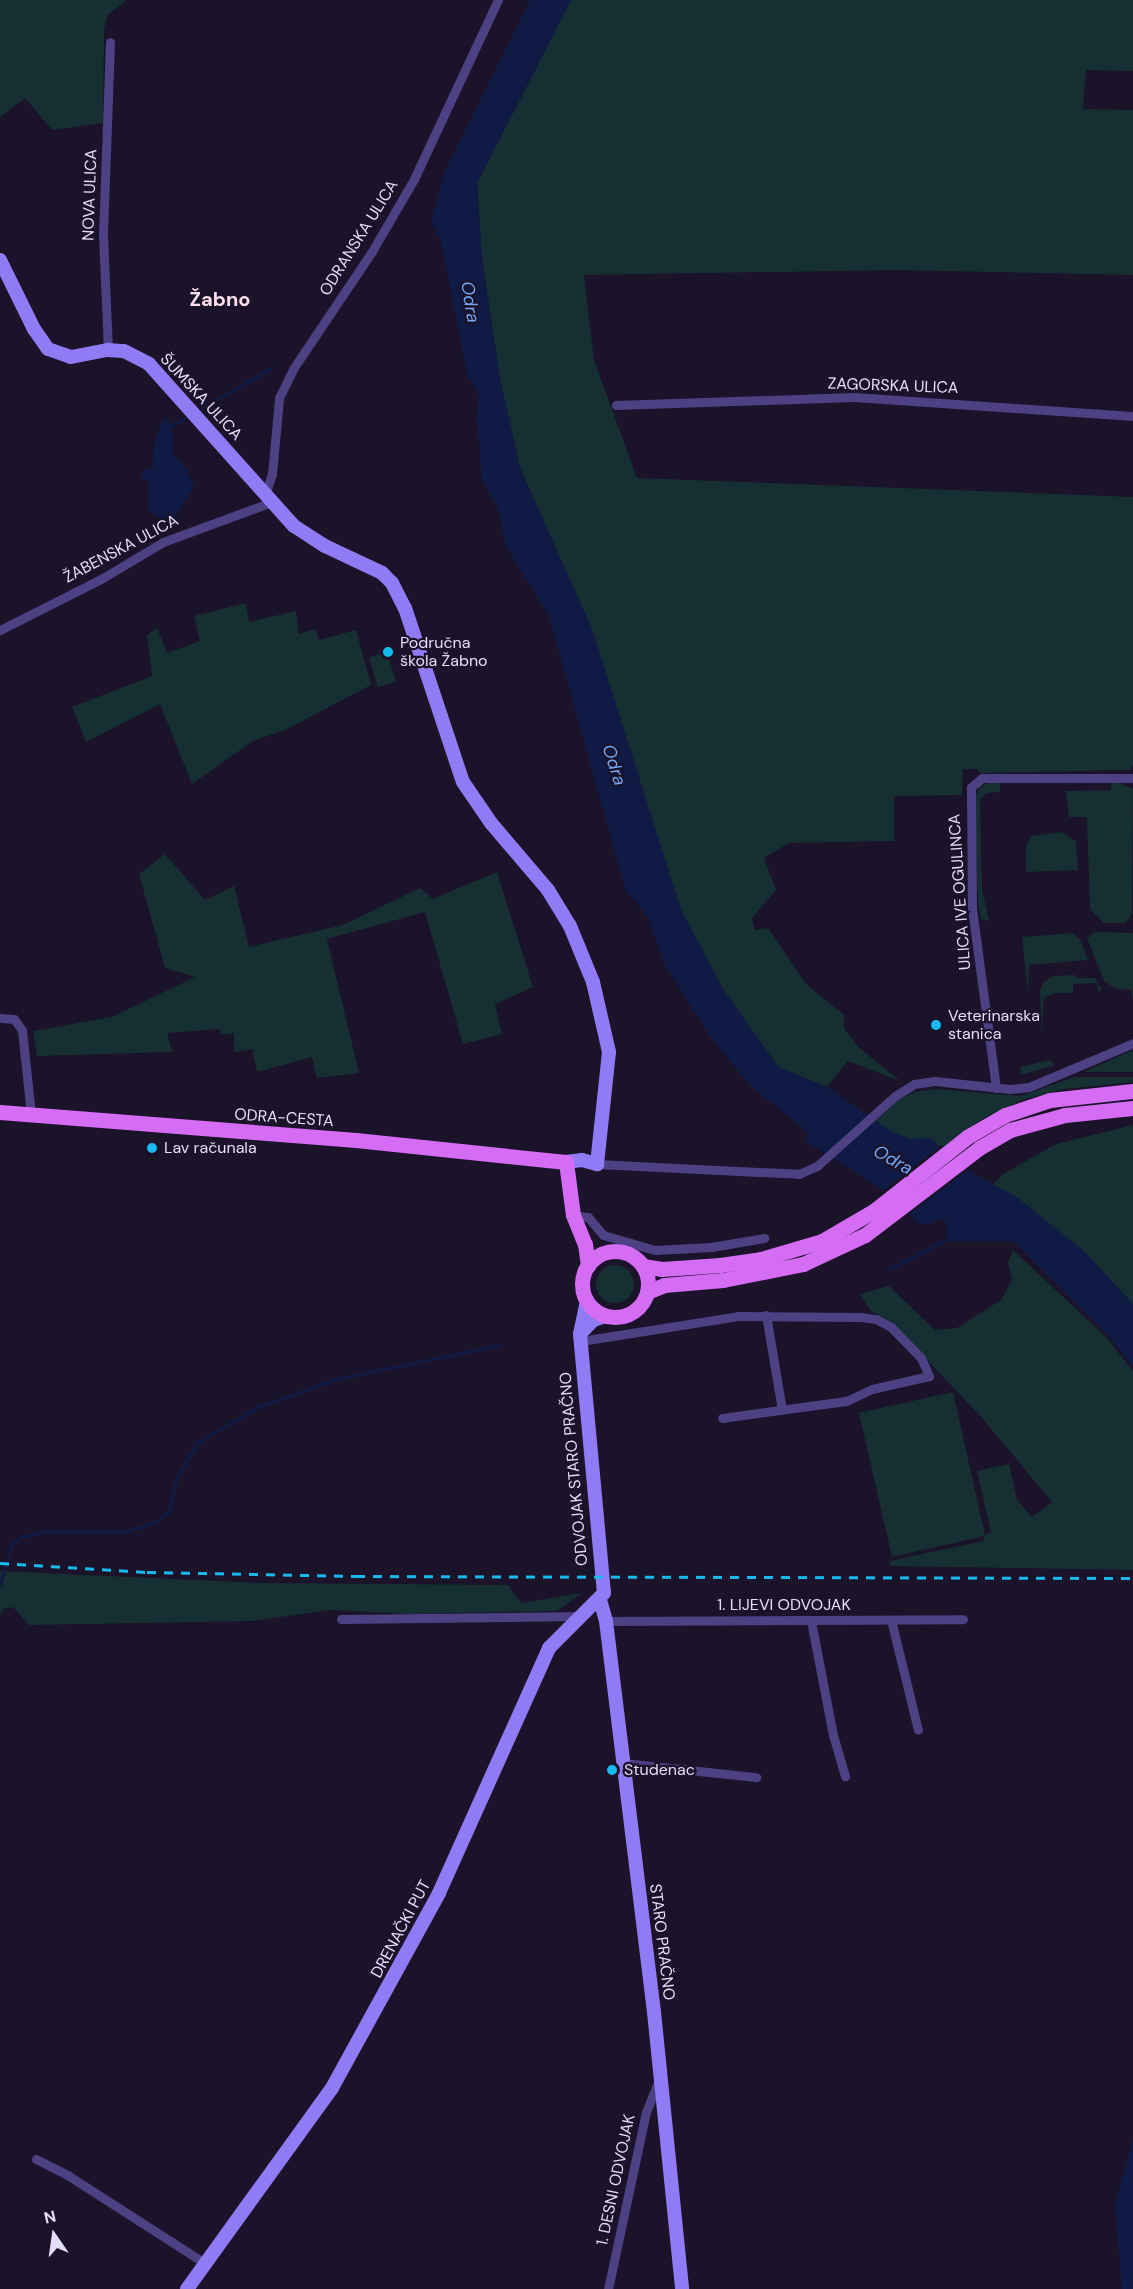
<!DOCTYPE html>
<meta charset="utf-8">
<style>
body{margin:0}
#map{position:relative;width:1133px;height:2289px;overflow:hidden;background:#1a1329;font-family:"DM Sans",sans-serif}
div>[style]{position:absolute}
[style*='--x']{left:calc(var(--x)*1px);top:calc(var(--y)*1px);width:calc(var(--w)*1px);rotate:calc(var(--a)*1deg)}
.green>*{inset:0;background:#162f32;transform-origin:0 0}
.round{border-radius:50%}
.water>*{inset:0;background:#0f1b45}
.pier>*{inset:0;background:#1a1329}
.stream>*{height:3px;margin:-1.5px;padding:0 1.5px;transform-origin:1.5px;border-radius:1.5px;background:#0f1b45}
.street>*{height:9px;margin:-4.5px;padding:0 4.5px;transform-origin:4.5px;border-radius:4.5px;background:#4d4184}
.secondary>*{height:14px;margin:-7px;padding:0 7px;transform-origin:7px;border-radius:7px;background:#907bf5}
.primary>*{height:15px;margin:-7.5px;padding:0 7.5px;transform-origin:7.5px;border-radius:7.5px;background:#d56cf4}
.primary>.ring{margin:-7.5px;padding:0;box-sizing:content-box;background:none;border:15px solid #d56cf4;border-radius:50%}
.rail>*{height:3px;margin-top:-1.5px;transform-origin:0;background:repeating-linear-gradient(90deg,#17baee 0 9px,transparent 0 17px)}
.dots>*{width:16px;height:16px;translate:-50% -50%;box-sizing:border-box;border:3px solid #1a1329;border-radius:50%}
span{translate:-50% -50%;white-space:nowrap;text-align:center;line-height:1.15;-webkit-text-stroke:4.5px #1a1329;paint-order:stroke}
.street-label{font-size:16px;color:#e5ddfc}
.poi-label{font-size:16px;color:#e5ddfc}
.left{translate:0 -50%;text-align:left}
.water-label{font-size:18px;color:#73a6f5;font-style:italic}
.quarter-label{font-size:20px;color:#fddfed;font-weight:700}
.north{position:absolute;left:24px;top:2205px;width:60px;height:60px;-webkit-text-stroke:4px #1a1329;paint-order:stroke;rotate:347deg;font-size:16px;font-weight:700;line-height:24px;text-align:center;color:#e5ddfc}
.north::after{content:'';display:block;margin:auto;width:21px;height:27px;background:#e5ddfc;clip-path:polygon(50% 0,100% 100%,50% 72%,0 100%)}
</style>
<div id="map">
<div class="green">
<i style="clip-path:polygon(0 0,127px 0,108px 15px,104px 29px,103px 123px,52px 130px,25px 98px,0 117px)"></i>
<i style="clip-path:polygon(571px 0,1133px 0,1133px 71px,1086px 70px,1083px 109px,1133px 110px,1133px 275px,896px 270px,584px 275px,594px 360px,637px 478px,1133px 497px,1133px 765px,1129px 770px,980px 773px,977px 769px,963px 769px,962px 795px,894px 796px,894px 841px,789px 843px,764px 858px,776px 890px,752px 918px,755px 930px,768px 928px,806px 984px,844px 1015px,844px 1028px,857px 1046px,900px 1081px,848px 1061px,827px 1087px,778px 1067px,723px 989px,681px 910px,592px 629px,520px 468px,500px 379px,482px 259px,477px 183px)"></i>
<i style="clip-path:polygon(246px 603px,249px 622px,296px 611px,299px 634px,316px 629px,319px 640px,356px 630px,371px 685px,287px 729px,253px 741px,192px 784px,160px 704px,86px 742px,72px 707px,152px 676px,147px 635px,157px 628px,167px 653px,200px 641px,194px 616px)"></i>
<i style="left:387px;top:652px;width:31px;height:19px;rotate:73deg"></i>
<i style="clip-path:polygon(1117px 782px,1133px 789px,1132px 913px,1126px 923px,1104px 923px,1090px 909px,1087px 817px,1069px 817px,1066px 791px,1111px 790px,1111px 783px)"></i>
<i style="clip-path:polygon(989px 783px,1000px 783px,1000px 792px,986px 793px,980px 800px,982px 889px,989px 921px,981px 919px,978px 901px,975px 799px,979px 787px)"></i>
<i style="clip-path:polygon(1061px 832px,1076px 841px,1078px 870px,1026px 872px,1026px 847px,1031px 836px)"></i>
<i style="clip-path:polygon(165px 854px,205px 900px,234px 886px,249px 947px,343px 925px,420px 888px,433px 899px,497px 872px,533px 987px,495px 1004px,502px 1034px,463px 1044px,425px 912px,327px 939px,359px 1073px,317px 1078px,312px 1057px,257px 1072px,252px 1049px,234px 1052px,234px 1033px,221px 1035px,220px 1029px,167px 1033px,172px 1052px,37px 1056px,33px 1031px,112px 1017px,195px 977px,165px 968px,139px 874px)"></i>
<i style="clip-path:polygon(1094px 932px,1133px 933px,1133px 1002px,1131px 990px,1116px 989px,1104px 981px,1087px 938px)"></i>
<i style="clip-path:polygon(1073px 933px,1080px 939px,1088px 960px,1029px 965px,1028px 993px,1022px 937px)"></i>
<i style="clip-path:polygon(1075px 975px,1075px 978px,1095px 978px,1102px 990px,1098px 992px,1097px 983px,1073px 984px,1073px 993px,1054px 993px,1044px 998px,1042px 1035px,1040px 991px,1043px 983px,1053px 976px)"></i>
<i style="clip-path:polygon(1133px 1050px,1133px 1072px,1083px 1072px,1113px 1059px)"></i>
<i style="clip-path:polygon(1051px 1060px,1055px 1065px,1021px 1075px,1020px 1067px)"></i>
<i style="clip-path:polygon(1074px 1077px,1133px 1077px,1133px 1082px,1064px 1089px,1022px 1100px,982px 1119px,923px 1162px,867px 1129px,897px 1101px,914px 1092px,936px 1089px,1021px 1096px)"></i>
<i style="clip-path:polygon(1133px 1125px,1133px 1307px,987px 1191px,1003px 1174px,1056px 1144px)"></i>
<i style="clip-path:polygon(1013px 1250px,1106px 1337px,1133px 1371px,1133px 1570px,890px 1566px,890px 1561px,983px 1541px,985px 1536px,892px 1557px,859px 1413px,953px 1392px,985px 1535px,991px 1532px,977px 1471px,1009px 1464px,1017px 1500px,1032px 1517px,1052px 1502px,983px 1419px,891px 1322px,871px 1311px,860px 1294px,889px 1286px,935px 1330px,957px 1328px,1001px 1300px,1012px 1280px,1008px 1262px)"></i>
<i class="round" style="left:596px;top:1265px;width:38px;height:38px"></i>
<i style="clip-path:polygon(0 1571px,259px 1583px,508px 1585px,521px 1603px,582px 1593px,557px 1611px,410px 1614px,330px 1610px,252px 1621px,29px 1625px,13px 1607px,3px 1609px,0 1617px)"></i>
</div>
<div class="water">
<i style="clip-path:polygon(530px 0,571px 0,477px 183px,482px 259px,500px 379px,520px 468px,592px 629px,681px 910px,723px 989px,778px 1067px,827px 1087px,891px 1131px,909px 1139px,930px 1138px,964px 1168px,1018px 1198px,1084px 1251px,1133px 1304px,1133px 1367px,1108px 1335px,1013px 1241px,949px 1241px,945px 1221px,940px 1218px,930px 1225px,918px 1223px,878px 1187px,806px 1141px,808px 1132px,751px 1086px,712px 1039px,665px 965px,647px 915px,626px 891px,549px 616px,506px 546px,498px 508px,482px 480px,477px 418px,479px 394px,467px 374px,441px 240px,431px 222px,444px 173px)"></i>
<i style="clip-path:polygon(164px 417px,173px 425px,173px 454px,185px 467px,194px 486px,174px 519px,159px 518px,148px 510px,149px 481px,143px 479px,141px 471px,153px 468px,154px 443px)"></i>
<i style="clip-path:polygon(1133px 2138px,1133px 2289px,1122px 2289px,1115px 2205px)"></i>
</div>
<div class="pier">
<i style="clip-path:polygon(942px 1145px,970px 1168px,908px 1215px,880px 1193px)"></i>
</div>
<div class="stream">
<i style="--x:202;--y:408;--w:82;--a:-30"></i>
<i style="--x:173;--y:425;--w:18;--a:-29"></i>
<i style="--x:889;--y:1269;--w:70;--a:-27.3"></i>
<i style="--x:0;--y:1584;--w:41;--a:-74.2"></i>
<i style="--x:11;--y:1545;--w:13;--a:-39"></i>
<i style="--x:21;--y:1537;--w:21;--a:-14"></i>
<i style="--x:41;--y:1532;--w:87;--a:-0.7"></i>
<i style="--x:128;--y:1531;--w:31;--a:-19"></i>
<i style="--x:157;--y:1521;--w:15;--a:-37"></i>
<i style="--x:169;--y:1512;--w:34;--a:-78"></i>
<i style="--x:176;--y:1479;--w:43;--a:-59.3"></i>
<i style="--x:198;--y:1442;--w:69;--a:-30.3"></i>
<i style="--x:258;--y:1407;--w:83;--a:-19.7"></i>
<i style="--x:336;--y:1379;--w:167;--a:-11.7"></i>
</div>
<div class="street">
<i style="--x:108;--y:350;--w:116;--a:-92.5"></i>
<i style="--x:103;--y:234;--w:192;--a:-87.9"></i>
<i style="--x:616;--y:405;--w:238;--a:-1.9"></i>
<i style="--x:854;--y:397;--w:280;--a:3.9"></i>
<i style="--x:265;--y:495;--w:22;--a:-72"></i>
<i style="--x:272;--y:474;--w:76;--a:-84.7"></i>
<i style="--x:279;--y:398;--w:32;--a:-64"></i>
<i style="--x:293;--y:369;--w:140;--a:-56.1"></i>
<i style="--x:371;--y:253;--w:86;--a:-59.8"></i>
<i style="--x:414;--y:179;--w:198;--a:-64.9"></i>
<i style="--x:0;--y:630;--w:113;--a:-26.8"></i>
<i style="--x:101;--y:579;--w:72;--a:-30.8"></i>
<i style="--x:163;--y:542;--w:116;--a:-20.2"></i>
<i style="--x:0;--y:1018;--w:14;--a:4"></i>
<i style="--x:14;--y:1019;--w:14;--a:54"></i>
<i style="--x:22;--y:1030;--w:84;--a:83.9"></i>
<i style="--x:996;--y:1088;--w:182;--a:-97.6"></i>
<i style="--x:972;--y:908;--w:121;--a:-90.5"></i>
<i style="--x:971;--y:787;--w:14;--a:-39"></i>
<i style="--x:982;--y:778;--w:151;--a:0"></i>
<i style="--x:597;--y:1164;--w:202;--a:2.8"></i>
<i style="--x:799;--y:1174;--w:20;--a:-24"></i>
<i style="--x:817;--y:1166;--w:105;--a:-41.9"></i>
<i style="--x:895;--y:1096;--w:22;--a:-32"></i>
<i style="--x:914;--y:1084;--w:21;--a:-8"></i>
<i style="--x:935;--y:1081;--w:75;--a:6.1"></i>
<i style="--x:1010;--y:1089;--w:19;--a:-6"></i>
<i style="--x:1029;--y:1087;--w:113;--a:-22.9"></i>
<i style="--x:573;--y:1215;--w:15;--a:8"></i>
<i style="--x:588;--y:1217;--w:23;--a:50"></i>
<i style="--x:603;--y:1235;--w:54;--a:16.1"></i>
<i style="--x:655;--y:1250;--w:56;--a:-3.1"></i>
<i style="--x:711;--y:1247;--w:54;--a:-9.6"></i>
<i style="--x:766;--y:1315;--w:96;--a:80.4"></i>
<i style="--x:581;--y:1341;--w:159;--a:-9"></i>
<i style="--x:738;--y:1316;--w:123;--a:0.5"></i>
<i style="--x:861;--y:1317;--w:15;--a:8"></i>
<i style="--x:876;--y:1319;--w:17;--a:28"></i>
<i style="--x:891;--y:1327;--w:43;--a:45.9"></i>
<i style="--x:921;--y:1358;--w:20;--a:66"></i>
<i style="--x:929;--y:1376;--w:58;--a:167.2"></i>
<i style="--x:872;--y:1389;--w:29;--a:155"></i>
<i style="--x:846;--y:1401;--w:125;--a:172.2"></i>
<i style="--x:341;--y:1619;--w:240;--a:-0.7"></i>
<i style="--x:891;--y:1620;--w:113;--a:76.2"></i>
<i style="--x:606;--y:1621;--w:357;--a:-0.3"></i>
<i style="--x:811;--y:1621;--w:116;--a:79.1"></i>
<i style="--x:833;--y:1735;--w:43;--a:73.7"></i>
<i style="--x:624;--y:1763;--w:133;--a:6.1"></i>
<i style="--x:36;--y:2159;--w:37;--a:27"></i>
<i style="--x:69;--y:2176;--w:163;--a:32.7"></i>
<i style="--x:608;--y:2289;--w:181;--a:-77.9"></i>
<i style="--x:646;--y:2112;--w:35;--a:-68"></i>
</div>
<div class="secondary">
<i style="--x:0;--y:260;--w:77;--a:63.8"></i>
<i style="--x:34;--y:329;--w:24;--a:55"></i>
<i style="--x:48;--y:349;--w:24;--a:19"></i>
<i style="--x:71;--y:357;--w:38;--a:-11"></i>
<i style="--x:108;--y:350;--w:16;--a:4"></i>
<i style="--x:124;--y:351;--w:28;--a:27"></i>
<i style="--x:149;--y:364;--w:217;--a:48.2"></i>
<i style="--x:294;--y:526;--w:37;--a:33"></i>
<i style="--x:325;--y:546;--w:63;--a:25.3"></i>
<i style="--x:382;--y:573;--w:14;--a:45"></i>
<i style="--x:392;--y:583;--w:28;--a:63"></i>
<i style="--x:405;--y:608;--w:183;--a:71.6"></i>
<i style="--x:463;--y:782;--w:50;--a:55.7"></i>
<i style="--x:491;--y:823;--w:88;--a:49.6"></i>
<i style="--x:548;--y:890;--w:42;--a:58.6"></i>
<i style="--x:570;--y:926;--w:61;--a:67.7"></i>
<i style="--x:593;--y:982;--w:72;--a:77.1"></i>
<i style="--x:609;--y:1052;--w:113;--a:96.1"></i>
<i style="--x:566;--y:1162;--w:16;--a:-7"></i>
<i style="--x:582;--y:1160;--w:16;--a:15"></i>
<i style="--x:580;--y:1334;--w:19;--a:-47"></i>
<i style="--x:593;--y:1320;--w:13;--a:-18"></i>
<i style="--x:600;--y:1600;--w:22;--a:74"></i>
<i style="--x:606;--y:1621;--w:394;--a:83"></i>
<i style="--x:654;--y:2012;--w:278;--a:84.2"></i>
<i style="--x:187;--y:2289;--w:248;--a:-54.2"></i>
<i style="--x:332;--y:2088;--w:222;--a:-61.2"></i>
<i style="--x:439;--y:1893;--w:269;--a:-65.8"></i>
<i style="--x:549;--y:1648;--w:78;--a:-45"></i>
<i style="--x:604;--y:1593;--w:260;--a:-95.3"></i>
<i style="--x:580;--y:1334;--w:33;--a:-78"></i>
</div>
<div class="primary">
<i style="--x:0;--y:1112;--w:357;--a:4.5"></i>
<i style="--x:356;--y:1140;--w:211;--a:6"></i>
<i style="--x:566;--y:1162;--w:53;--a:82.5"></i>
<i style="--x:573;--y:1215;--w:31;--a:68"></i>
<i style="--x:585;--y:1244;--w:22;--a:82"></i>
<i class="ring" style="left:582px;top:1251px;width:51px;height:51px"></i>
<i style="--x:643;--y:1266;--w:19;--a:9"></i>
<i style="--x:662;--y:1269;--w:58;--a:-3.9"></i>
<i style="--x:720;--y:1265;--w:41;--a:-8.3"></i>
<i style="--x:761;--y:1259;--w:64;--a:-16.4"></i>
<i style="--x:822;--y:1241;--w:61;--a:-30.3"></i>
<i style="--x:875;--y:1210;--w:117;--a:-38.4"></i>
<i style="--x:967;--y:1137;--w:44;--a:-30.1"></i>
<i style="--x:1005;--y:1115;--w:47;--a:-18.4"></i>
<i style="--x:1050;--y:1100;--w:83;--a:-6.2"></i>
<i style="--x:647;--y:1292;--w:18;--a:-22"></i>
<i style="--x:664;--y:1285;--w:59;--a:-4.8"></i>
<i style="--x:723;--y:1280;--w:82;--a:-11.3"></i>
<i style="--x:803;--y:1264;--w:68;--a:-25.1"></i>
<i style="--x:865;--y:1235;--w:143;--a:-37.3"></i>
<i style="--x:979;--y:1148;--w:36;--a:-30"></i>
<i style="--x:1010;--y:1130;--w:57;--a:-15.3"></i>
<i style="--x:1065;--y:1115;--w:68;--a:-5.9"></i>
</div>
<div class="rail">
<i style="--x:0;--y:1563;--w:147;--a:3.5"></i>
<i style="--x:147;--y:1572;--w:209;--a:1.1"></i>
<i style="--x:356;--y:1576;--w:777;--a:0.15"></i>
</div>
<div class="dots">
<i style="left:388px;top:652px;background:#17baee"></i>
<i style="left:936px;top:1025px;background:#17baee"></i>
<i style="left:152px;top:1148px;background:#17baee"></i>
<i style="left:612px;top:1770px;background:#17baee"></i>
</div>
<div class="street-label">
<span style="left:90px;top:195px;rotate:-88deg">NOVA ULICA</span>
<span style="left:359px;top:238px;rotate:-58deg">ODRANSKA ULICA</span>
<span style="left:893px;top:386px;rotate:2deg">ZAGORSKA ULICA</span>
<span style="left:201px;top:397px;rotate:47deg">ŠUMSKA ULICA</span>
<span style="left:121px;top:549px;rotate:-28deg">ŽABENSKA ULICA</span>
<span style="left:960px;top:892px;rotate:-94deg">ULICA IVE OGULINCA</span>
<span style="left:284px;top:1118px;rotate:4deg">ODRA-CESTA</span>
<span style="left:574px;top:1469px;rotate:-95deg">ODVOJAK STARO PRAČNO</span>
<span style="left:784px;top:1605px">1. LIJEVI ODVOJAK</span>
<span style="left:401px;top:1929px;rotate:-62deg">DRENAČKI PUT</span>
<span style="left:662px;top:1942px;rotate:83deg">STARO PRAČNO</span>
<span style="left:616px;top:2180px;rotate:-78deg">1. DESNI ODVOJAK</span>
</div>
<div class="poi-label">
<span class="left" style="left:400px;top:652px">Područna<br>škola Žabno</span>
<span class="left" style="left:948px;top:1025px">Veterinarska<br>stanica</span>
<span class="left" style="left:164px;top:1148px">Lav računala</span>
<span class="left" style="left:624px;top:1770px">Studenac</span>
</div>
<div class="water-label">
<span style="left:470px;top:302px;rotate:81deg">Odra</span>
<span style="left:614px;top:765px;rotate:72deg">Odra</span>
<span style="left:893px;top:1160px;rotate:29deg">Odra</span>
</div>
<div class="quarter-label">
<span style="left:220px;top:299px">Žabno</span>
</div>
<div class="north">N</div>
</div>
